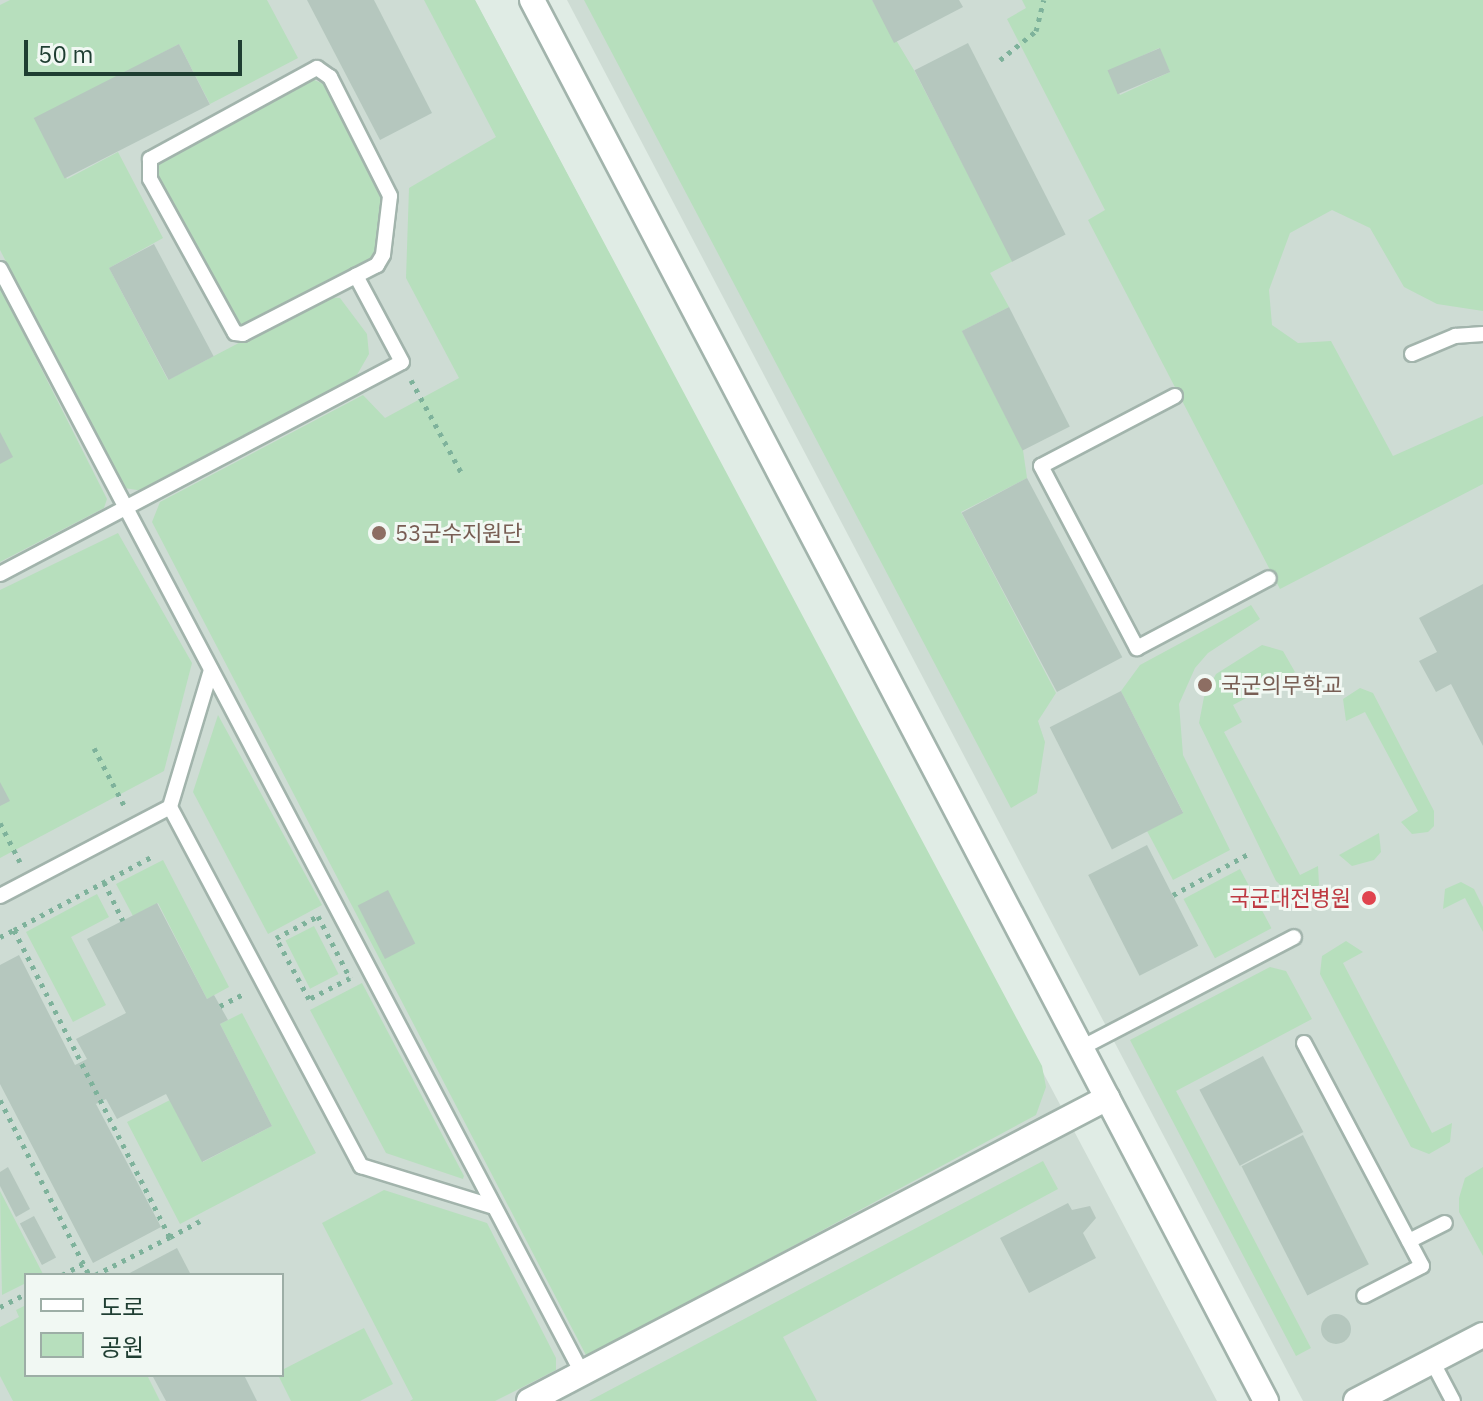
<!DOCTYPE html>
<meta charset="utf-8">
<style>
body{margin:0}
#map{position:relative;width:1483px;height:1401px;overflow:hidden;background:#e0ece5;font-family:"IBM Plex Sans","Noto Sans KR",sans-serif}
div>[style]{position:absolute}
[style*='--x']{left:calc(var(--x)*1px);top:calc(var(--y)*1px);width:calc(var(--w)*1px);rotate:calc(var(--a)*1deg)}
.built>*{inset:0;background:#cedcd4}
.green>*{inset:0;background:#b7dfbd;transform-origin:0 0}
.building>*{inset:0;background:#b5c7be;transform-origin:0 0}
.round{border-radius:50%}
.path>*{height:5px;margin-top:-2.5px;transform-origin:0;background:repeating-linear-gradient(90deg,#7eb29b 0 4px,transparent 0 10px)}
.roads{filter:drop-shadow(2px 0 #a2b4ac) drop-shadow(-2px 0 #a2b4ac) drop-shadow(0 2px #a2b4ac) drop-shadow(0 -2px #a2b4ac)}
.lane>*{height:14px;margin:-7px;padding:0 7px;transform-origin:7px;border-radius:7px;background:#fff}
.street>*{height:24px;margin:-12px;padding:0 12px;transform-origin:12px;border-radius:12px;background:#fff}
.secondary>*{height:24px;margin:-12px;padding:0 12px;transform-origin:12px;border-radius:12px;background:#fff}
.dots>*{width:22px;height:22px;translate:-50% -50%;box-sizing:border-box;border:4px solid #f1f8f3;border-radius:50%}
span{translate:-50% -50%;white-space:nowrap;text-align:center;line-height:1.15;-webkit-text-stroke:6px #f1f8f3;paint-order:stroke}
.education-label{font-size:22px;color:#785e54}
.left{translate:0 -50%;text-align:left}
.health-label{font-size:22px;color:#be3a42}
.right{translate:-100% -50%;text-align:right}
.legend{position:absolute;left:24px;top:1273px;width:260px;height:104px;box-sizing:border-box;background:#f1f8f3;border:2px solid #9daea6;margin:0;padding:10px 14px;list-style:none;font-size:24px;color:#1f3e32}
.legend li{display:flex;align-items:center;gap:16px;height:40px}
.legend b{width:40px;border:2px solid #9daea6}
.scale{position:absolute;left:24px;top:40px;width:218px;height:36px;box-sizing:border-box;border:4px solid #1f3e32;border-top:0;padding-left:10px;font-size:24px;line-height:28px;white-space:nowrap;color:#1f3e32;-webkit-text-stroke:6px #f1f8f3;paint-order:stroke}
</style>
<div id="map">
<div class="built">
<i style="clip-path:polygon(evenodd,0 0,475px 0,1217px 1401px,0 1401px,0 0,26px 1275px,282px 1275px,282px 1375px,26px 1375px,26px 1275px)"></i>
<i style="clip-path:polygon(567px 0,1483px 0,1483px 1401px,1303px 1401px)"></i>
</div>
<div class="green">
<i style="clip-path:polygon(10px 0,267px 0,298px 58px,210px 104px,179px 44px,36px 120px,67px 179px,118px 152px,163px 238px,109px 268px,168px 380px,327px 297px,340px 298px,367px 334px,369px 354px,354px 380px,144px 491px,124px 488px,0 250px,0 5px)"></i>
<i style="clip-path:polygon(424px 0,475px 0,1042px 1066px,1046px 1087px,1036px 1115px,587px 1357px,152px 522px,160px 502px,363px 395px,385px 418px,459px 378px,406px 278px,409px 188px,496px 137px)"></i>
<i style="clip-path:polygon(584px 0,872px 0,914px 70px,1013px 261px,990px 273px,1009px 307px,962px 331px,1023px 450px,1027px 478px,961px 512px,1056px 693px,1038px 721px,1045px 742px,1037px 793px,1011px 808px)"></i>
<i style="clip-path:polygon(evenodd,1022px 0,1483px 0,1483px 311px,1437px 304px,1404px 287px,1370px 228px,1332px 210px,1290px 233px,1269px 290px,1272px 325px,1298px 343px,1331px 341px,1393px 456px,1483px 416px,1483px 484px,1280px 589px,1088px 220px,1105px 210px,1007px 19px,1026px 8px,1022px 0,1159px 48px,1170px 72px,1120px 95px,1109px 71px,1159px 48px)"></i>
<i style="clip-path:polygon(312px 79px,326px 85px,384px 204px,376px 250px,371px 259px,243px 325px,236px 322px,157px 177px,158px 163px)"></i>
<i style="clip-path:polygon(0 287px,107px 499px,104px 508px,0 562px)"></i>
<i style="clip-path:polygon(118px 533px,192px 663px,164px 771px,0 858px,0 590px)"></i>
<i style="clip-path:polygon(1251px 605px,1260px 619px,1208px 653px,1195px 668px,1179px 704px,1183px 755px,1230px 850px,1173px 880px,1147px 831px,1183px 812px,1121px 691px,1140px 665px)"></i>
<i style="clip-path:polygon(1262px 645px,1283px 651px,1295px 672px,1233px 705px,1242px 722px,1224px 732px,1300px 875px,1318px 866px,1319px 885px,1304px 896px,1291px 895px,1276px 881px,1199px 723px,1204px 697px,1216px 674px)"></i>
<i style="clip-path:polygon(1360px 688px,1373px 693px,1434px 811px,1434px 826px,1428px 832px,1412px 834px,1401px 822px,1418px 811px,1365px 712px,1346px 721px,1343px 699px)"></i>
<i style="clip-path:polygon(218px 715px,322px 905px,268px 934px,193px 792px)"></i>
<i style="clip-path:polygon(1379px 833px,1381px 852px,1374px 860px,1352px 866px,1339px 855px)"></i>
<i style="clip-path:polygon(163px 860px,229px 987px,207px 999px,158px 903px,133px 916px,116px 884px)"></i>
<i style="left:1240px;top:869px;width:67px;height:64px;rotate:62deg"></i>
<i style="clip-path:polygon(1461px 882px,1474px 889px,1483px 907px,1483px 932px,1465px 898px,1443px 909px,1445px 889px)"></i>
<i style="clip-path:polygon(97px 894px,109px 917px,71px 937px,106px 1005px,73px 1022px,26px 932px)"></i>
<i style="left:314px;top:926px;width:54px;height:32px;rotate:63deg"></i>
<i style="clip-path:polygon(1346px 941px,1363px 952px,1343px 963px,1432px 1133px,1452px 1123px,1450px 1142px,1429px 1154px,1411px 1147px,1320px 974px,1322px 956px)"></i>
<i style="clip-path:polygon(1270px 967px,1286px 971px,1312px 1019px,1176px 1091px,1311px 1348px,1296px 1356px,1130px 1040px)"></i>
<i style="clip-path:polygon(362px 983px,464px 1176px,463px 1179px,386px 1153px,310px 1010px)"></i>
<i style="clip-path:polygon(242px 1013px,316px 1153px,180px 1224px,127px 1122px,170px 1100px,203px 1162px,272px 1126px,220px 1024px)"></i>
<i style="clip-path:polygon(1043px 1161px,1058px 1189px,783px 1337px,817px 1401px,589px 1401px)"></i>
<i style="clip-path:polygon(1483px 1167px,1483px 1256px,1459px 1212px,1459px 1198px,1465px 1178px)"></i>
<i style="clip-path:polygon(384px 1190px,487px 1223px,556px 1358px,556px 1370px,495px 1401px,410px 1401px,413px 1399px,322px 1223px)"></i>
<i style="clip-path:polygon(0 1191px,43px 1274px,26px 1275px,26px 1283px,2px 1295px)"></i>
<i style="clip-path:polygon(26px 1305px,26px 1375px,147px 1375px,160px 1401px,13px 1401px,0 1376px,0 1327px,19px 1317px,16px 1310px)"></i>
<i style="clip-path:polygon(364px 1328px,393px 1384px,360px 1401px,291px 1401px,278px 1375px,282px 1370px)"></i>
</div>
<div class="building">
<i style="clip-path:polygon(307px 0,374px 0,432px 113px,380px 140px)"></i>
<i style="clip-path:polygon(872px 0,959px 0,963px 7px,894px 43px)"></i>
<i style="left:968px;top:43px;width:215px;height:60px;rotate:63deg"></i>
<i style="left:179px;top:44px;width:68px;height:163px;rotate:63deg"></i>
<i style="left:1160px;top:48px;width:26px;height:57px;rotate:67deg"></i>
<i style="left:154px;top:244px;width:127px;height:51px;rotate:62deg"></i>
<i style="left:1009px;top:307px;width:134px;height:53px;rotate:63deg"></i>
<i style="clip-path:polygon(0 432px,13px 457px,0 464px)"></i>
<i style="left:1027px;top:478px;width:203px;height:74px;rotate:62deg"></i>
<i style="clip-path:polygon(1483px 584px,1483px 746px,1451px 684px,1436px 692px,1419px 661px,1437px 652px,1419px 618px)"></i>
<i style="left:1121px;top:691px;width:137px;height:80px;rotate:63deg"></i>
<i style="clip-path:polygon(0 782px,10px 801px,0 806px)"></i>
<i style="left:1147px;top:845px;width:113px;height:66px;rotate:63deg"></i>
<i style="left:388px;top:890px;width:60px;height:34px;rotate:63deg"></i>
<i style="clip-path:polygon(157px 903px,207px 999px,214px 995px,228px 1020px,220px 1024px,272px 1126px,202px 1162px,166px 1094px,117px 1119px,106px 1099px,96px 1104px,161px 1227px,93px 1263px,0 1084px,0 965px,19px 955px,75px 1065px,87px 1059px,76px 1039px,126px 1013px,87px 939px)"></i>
<i style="left:1263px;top:1056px;width:86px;height:72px;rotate:62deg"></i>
<i style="left:1303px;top:1135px;width:145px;height:69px;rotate:63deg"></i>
<i style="clip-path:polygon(8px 1167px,30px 1209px,16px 1217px,0 1186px,0 1172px)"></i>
<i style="clip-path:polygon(1068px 1203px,1072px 1210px,1090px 1206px,1096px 1218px,1083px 1233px,1096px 1258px,1029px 1293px,1000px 1238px)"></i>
<i style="left:34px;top:1216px;width:47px;height:16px;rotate:62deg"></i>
<i style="clip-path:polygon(177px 1248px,191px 1275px,126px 1275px)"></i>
<i class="round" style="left:1321px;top:1314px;width:30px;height:30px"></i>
<i style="clip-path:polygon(152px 1375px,244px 1375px,257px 1401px,166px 1401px)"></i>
</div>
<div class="path">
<i style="--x:1000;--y:60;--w:46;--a:-38.9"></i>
<i style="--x:1036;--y:31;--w:32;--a:-76"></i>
<i style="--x:411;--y:380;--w:107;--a:61.5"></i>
<i style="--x:94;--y:748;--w:67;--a:62.3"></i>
<i style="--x:0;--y:823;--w:44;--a:62.9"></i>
<i style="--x:104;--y:882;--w:43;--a:64"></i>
<i style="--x:1173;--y:895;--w:88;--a:-28.6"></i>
<i style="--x:318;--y:916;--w:70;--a:62.7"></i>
<i style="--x:350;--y:978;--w:46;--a:152.9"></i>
<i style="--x:309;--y:999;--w:69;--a:-118.4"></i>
<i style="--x:276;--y:938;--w:47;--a:-27.6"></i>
<i style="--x:14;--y:930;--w:157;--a:-28"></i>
<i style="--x:0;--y:937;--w:16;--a:-27"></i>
<i style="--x:14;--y:930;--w:344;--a:63.1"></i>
<i style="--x:170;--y:1237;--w:84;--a:153.1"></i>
<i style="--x:220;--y:1006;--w:29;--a:-27"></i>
<i style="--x:0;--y:1100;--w:196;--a:63"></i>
<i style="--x:170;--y:1237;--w:34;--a:-28"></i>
<i style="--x:62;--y:1275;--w:24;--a:-28"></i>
<i style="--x:0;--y:1307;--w:29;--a:-27"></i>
</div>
<div class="roads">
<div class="lane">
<i style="--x:317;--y:68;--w:16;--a:35"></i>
<i style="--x:330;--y:77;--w:133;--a:63.2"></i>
<i style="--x:390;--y:196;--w:59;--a:96.8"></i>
<i style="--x:383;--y:255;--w:12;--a:121"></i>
<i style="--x:377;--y:265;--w:151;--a:152.8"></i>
<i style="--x:243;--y:334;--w:8;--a:-173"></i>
<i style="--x:235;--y:333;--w:176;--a:-118.9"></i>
<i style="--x:150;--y:179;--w:20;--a:-90"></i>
<i style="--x:150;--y:159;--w:190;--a:-28.6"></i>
<i style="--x:0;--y:269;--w:1248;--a:62.2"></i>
<i style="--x:1412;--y:354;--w:47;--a:-22.7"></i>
<i style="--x:1455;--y:336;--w:28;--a:-4"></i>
<i style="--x:1175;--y:396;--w:151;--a:152.4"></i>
<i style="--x:1041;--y:466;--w:206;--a:62.2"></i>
<i style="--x:1137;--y:648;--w:149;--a:-27.9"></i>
<i style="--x:0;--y:574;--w:454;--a:-27.8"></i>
<i style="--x:402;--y:362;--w:98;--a:-118.1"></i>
<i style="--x:211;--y:670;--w:143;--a:106.7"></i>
<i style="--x:170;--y:807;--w:407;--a:62"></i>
<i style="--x:361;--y:1166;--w:136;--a:17.1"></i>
<i style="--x:0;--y:896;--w:192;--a:-27.6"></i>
<i style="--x:1304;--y:1043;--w:252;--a:62.1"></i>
<i style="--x:1422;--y:1266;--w:65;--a:152.7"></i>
<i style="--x:1081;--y:1048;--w:240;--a:-27.5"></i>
<i style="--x:1409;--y:1241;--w:40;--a:-26.6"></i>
<i style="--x:1432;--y:1361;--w:45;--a:62.3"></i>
</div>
<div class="street">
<i style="--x:529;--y:1401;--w:653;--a:-27.66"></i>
<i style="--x:1356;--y:1401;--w:143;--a:-27.5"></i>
</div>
<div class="secondary">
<i style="--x:532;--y:0;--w:1582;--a:62.35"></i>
</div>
</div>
<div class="dots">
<i style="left:379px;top:533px;background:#8d6e63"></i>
<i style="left:1205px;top:685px;background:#8d6e63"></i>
<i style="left:1369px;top:898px;background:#e0444e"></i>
</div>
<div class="education-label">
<span class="left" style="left:395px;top:533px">53군수지원단</span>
<span class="left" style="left:1221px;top:685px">국군의무학교</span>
</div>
<div class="health-label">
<span class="right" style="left:1351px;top:898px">국군대전병원</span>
</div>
<ul class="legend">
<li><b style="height:10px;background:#fff"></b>도로</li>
<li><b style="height:22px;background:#b7dfbd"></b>공원</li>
</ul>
<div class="scale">50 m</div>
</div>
